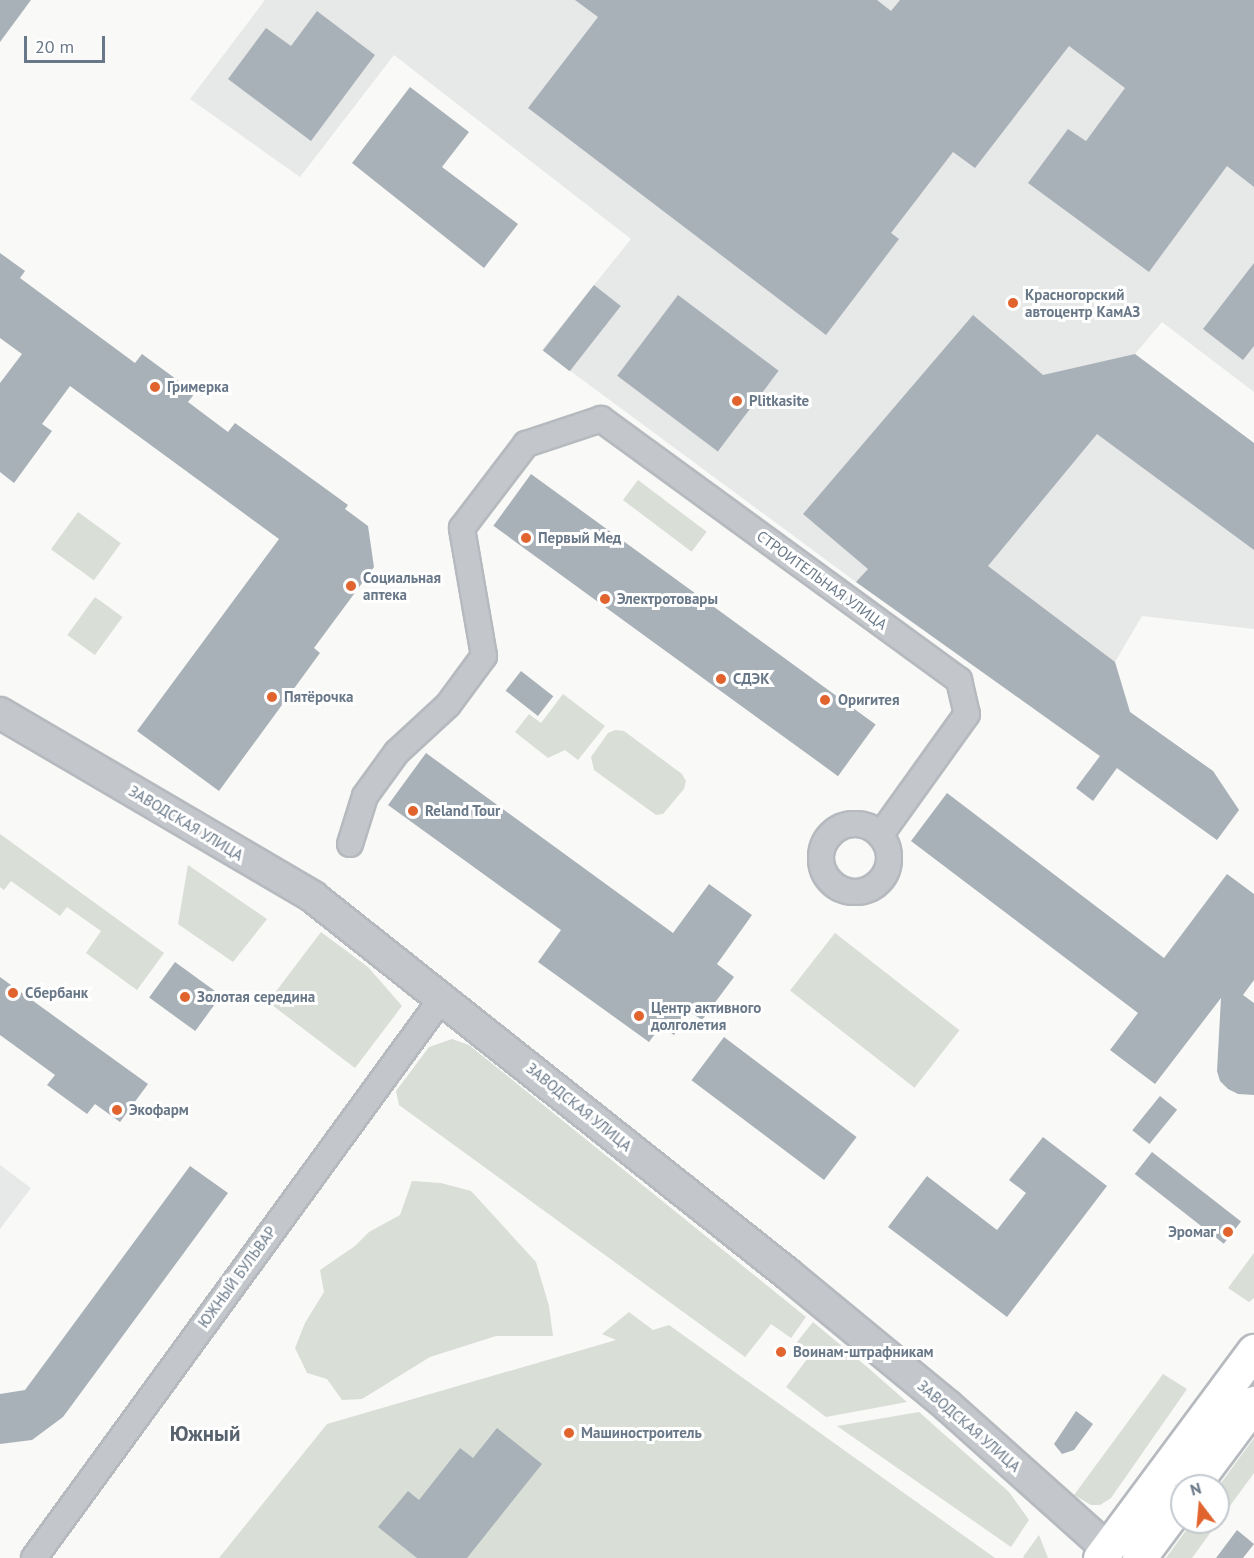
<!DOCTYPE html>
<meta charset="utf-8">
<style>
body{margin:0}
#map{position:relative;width:1254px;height:1558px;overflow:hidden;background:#f9f9f7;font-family:"PT Sans",sans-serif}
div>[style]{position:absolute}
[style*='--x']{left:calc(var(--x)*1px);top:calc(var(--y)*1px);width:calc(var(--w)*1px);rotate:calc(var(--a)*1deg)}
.built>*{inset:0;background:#e7e8e8}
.green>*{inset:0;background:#d9ded6;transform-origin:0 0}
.building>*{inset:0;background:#a9b1b8;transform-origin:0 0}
.roads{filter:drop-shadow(2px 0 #b6babf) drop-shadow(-2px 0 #b6babf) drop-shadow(0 2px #b6babf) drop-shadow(0 -2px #b6babf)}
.minor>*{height:24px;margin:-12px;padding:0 12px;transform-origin:12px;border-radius:12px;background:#c3c6cb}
.minor>.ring{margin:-12px;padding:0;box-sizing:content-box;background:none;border:24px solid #c3c6cb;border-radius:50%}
.tertiary>*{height:30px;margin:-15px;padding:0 15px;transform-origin:15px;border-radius:15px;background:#c3c6cb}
.primary>*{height:33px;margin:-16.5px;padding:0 16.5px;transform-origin:16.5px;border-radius:16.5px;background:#fff}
.dots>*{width:16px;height:16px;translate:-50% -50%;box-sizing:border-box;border:3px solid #fff;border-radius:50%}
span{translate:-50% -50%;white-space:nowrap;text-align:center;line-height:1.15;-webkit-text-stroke:6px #fff;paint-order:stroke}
.poi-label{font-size:15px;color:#697888;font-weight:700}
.left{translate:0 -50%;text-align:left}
.right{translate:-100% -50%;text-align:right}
.street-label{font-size:15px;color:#697888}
.district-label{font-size:21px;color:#57626d;font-weight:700}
.north{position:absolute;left:1170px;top:1474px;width:60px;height:60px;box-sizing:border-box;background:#fff;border:2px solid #c3c9cf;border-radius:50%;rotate:344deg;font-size:16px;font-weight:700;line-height:24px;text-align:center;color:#697888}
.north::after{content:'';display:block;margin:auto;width:21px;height:27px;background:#e1642f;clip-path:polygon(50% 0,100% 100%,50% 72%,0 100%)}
.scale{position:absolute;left:24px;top:36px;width:81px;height:27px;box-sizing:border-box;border:3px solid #697888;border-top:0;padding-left:8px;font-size:18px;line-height:21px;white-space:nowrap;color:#697888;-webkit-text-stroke:4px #fff;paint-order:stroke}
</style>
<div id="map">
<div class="built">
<i style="clip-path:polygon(265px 0,1254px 0,1254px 392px,1162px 322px,1135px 354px,1254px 443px,1254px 629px,1142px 616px,1115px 662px,1130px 712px,1213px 771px,1239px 810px,1217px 840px,856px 582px,542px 350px,631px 239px,394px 55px,300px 177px,190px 99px)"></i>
<i style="clip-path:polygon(0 1165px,31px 1188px,0 1229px)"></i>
</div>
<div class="green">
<i style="left:638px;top:480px;width:86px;height:25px;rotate:37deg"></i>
<i style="left:78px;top:512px;width:53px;height:46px;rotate:36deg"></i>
<i style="left:95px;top:597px;width:34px;height:47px;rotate:36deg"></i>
<i style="clip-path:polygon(563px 694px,605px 726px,578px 760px,565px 750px,548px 758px,515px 732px,529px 714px,541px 723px)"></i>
<i style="clip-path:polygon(615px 730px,624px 731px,682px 774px,686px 781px,684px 789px,663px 814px,656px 815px,594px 770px,591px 757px,608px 733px)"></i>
<i style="clip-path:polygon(0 834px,164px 953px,137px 990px,86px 953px,101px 931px,67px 907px,60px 916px,11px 881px,4px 890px,0 887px)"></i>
<i style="clip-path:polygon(188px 865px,267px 919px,233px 962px,178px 924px)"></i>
<i style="clip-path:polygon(321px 932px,368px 967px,402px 1006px,355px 1068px,268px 1002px)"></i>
<i style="left:835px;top:933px;width:158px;height:73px;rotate:38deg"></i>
<i style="clip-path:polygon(452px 1039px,469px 1045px,806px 1317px,791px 1338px,771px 1324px,745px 1357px,399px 1105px,396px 1091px,429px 1047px)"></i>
<i style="clip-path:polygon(412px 1181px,441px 1183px,471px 1191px,536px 1262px,549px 1306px,553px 1336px,496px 1336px,430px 1357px,362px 1399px,342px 1400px,327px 1379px,307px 1373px,295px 1348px,305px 1323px,324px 1292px,320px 1270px,355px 1246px,369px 1232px,400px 1215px)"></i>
<i style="clip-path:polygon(1254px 1253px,1254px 1298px,1249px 1302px,1228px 1288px)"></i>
<i style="clip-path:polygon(629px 1312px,653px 1330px,669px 1325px,995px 1558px,219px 1558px,327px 1424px,616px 1340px,602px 1334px)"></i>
<i style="clip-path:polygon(813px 1322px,866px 1366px,907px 1402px,826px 1417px,786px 1387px,811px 1354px,797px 1342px)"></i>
<i style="clip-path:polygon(1163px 1374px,1187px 1389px,1111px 1498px,1100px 1505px,1091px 1505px,1074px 1495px)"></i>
<i style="clip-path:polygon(919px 1412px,1009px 1492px,1029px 1520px,1011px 1547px,837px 1426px)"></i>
<i style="clip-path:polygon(1254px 1438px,1254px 1473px,1192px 1558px,1166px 1558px,1192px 1522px,1218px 1522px,1218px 1487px)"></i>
<i style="clip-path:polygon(1039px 1535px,1048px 1558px,1024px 1558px,1023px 1557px)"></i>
</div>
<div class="building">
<i style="clip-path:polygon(0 0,31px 0,0 42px)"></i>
<i style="clip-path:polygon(575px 0,877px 0,891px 11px,900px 0,1254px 0,1254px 187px,1227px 166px,1149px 272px,1028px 183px,1068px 129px,1086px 141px,1125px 88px,1069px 46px,975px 168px,953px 152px,891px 233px,899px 239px,826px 335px,528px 108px,598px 17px)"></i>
<i style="clip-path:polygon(317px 11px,375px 55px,311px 141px,228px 79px,266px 28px,291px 46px)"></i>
<i style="clip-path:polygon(410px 87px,469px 132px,442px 167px,518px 224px,484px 268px,352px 163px)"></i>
<i style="clip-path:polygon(0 253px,25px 271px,20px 278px,135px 363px,142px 354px,195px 393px,188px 402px,228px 432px,235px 423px,348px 505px,345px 509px,368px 526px,374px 567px,314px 648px,320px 653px,219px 791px,137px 731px,279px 539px,70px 386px,42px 424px,52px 431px,14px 483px,0 472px,0 383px,22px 354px,0 338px)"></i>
<i style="clip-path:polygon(1254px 263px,1254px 346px,1243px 360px,1203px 329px)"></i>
<i style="left:594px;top:285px;width:34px;height:83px;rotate:38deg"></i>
<i style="left:678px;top:295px;width:126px;height:101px;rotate:37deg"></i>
<i style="clip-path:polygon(973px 315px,1043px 375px,1135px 354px,1254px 443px,1254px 550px,1097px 434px,988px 566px,1115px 662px,1130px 712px,1213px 771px,1239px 810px,1217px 840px,1117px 768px,1093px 801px,1076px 788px,1100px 756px,856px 582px,868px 569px,803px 514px)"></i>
<i style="left:531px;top:474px;width:426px;height:64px;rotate:36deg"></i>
<i style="left:521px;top:671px;width:41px;height:25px;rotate:38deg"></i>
<i style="clip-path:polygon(426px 753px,673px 933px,709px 884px,752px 915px,717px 964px,734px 977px,702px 1020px,690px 1012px,674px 1035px,661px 1026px,649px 1042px,538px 962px,561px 930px,388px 805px)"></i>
<i style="clip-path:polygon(947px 793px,1164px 958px,1227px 874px,1254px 894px,1254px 980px,1243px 995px,1254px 1003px,1254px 1095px,1238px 1094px,1228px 1089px,1220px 1081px,1217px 1071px,1221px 998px,1155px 1084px,1110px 1050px,1138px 1013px,911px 841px)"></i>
<i style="left:175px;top:962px;width:57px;height:44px;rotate:36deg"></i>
<i style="clip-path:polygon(0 977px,148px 1084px,120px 1122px,95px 1104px,87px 1114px,47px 1085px,55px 1075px,0 1035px)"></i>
<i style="left:724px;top:1037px;width:166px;height:54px;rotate:37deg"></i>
<i style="left:1160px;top:1096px;width:22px;height:44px;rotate:39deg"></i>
<i style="clip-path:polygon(1043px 1137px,1107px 1186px,1007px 1317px,888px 1227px,927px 1176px,997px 1230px,1026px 1193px,1009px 1180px)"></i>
<i style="left:1152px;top:1152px;width:113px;height:28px;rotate:38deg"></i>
<i style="clip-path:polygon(190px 1166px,228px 1193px,63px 1417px,32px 1440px,0 1444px,0 1394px,25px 1390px)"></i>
<i style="clip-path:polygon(1076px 1411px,1093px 1424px,1074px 1450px,1062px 1454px,1054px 1444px)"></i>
<i style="clip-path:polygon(497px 1428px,542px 1464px,467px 1558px,417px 1558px,378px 1527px,408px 1491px,419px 1500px,460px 1448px,473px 1458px)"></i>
<i style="clip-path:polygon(1237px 1530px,1254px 1544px,1243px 1558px,1216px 1558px)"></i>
</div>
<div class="roads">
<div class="minor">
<i class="ring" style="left:821px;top:824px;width:44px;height:44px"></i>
<i style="--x:350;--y:844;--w:50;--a:-72.6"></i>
<i style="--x:365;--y:796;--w:54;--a:-54"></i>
<i style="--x:397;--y:752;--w:69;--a:-42.7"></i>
<i style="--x:448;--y:705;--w:61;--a:-53.7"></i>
<i style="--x:484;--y:656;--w:130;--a:-99.8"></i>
<i style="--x:462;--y:528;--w:106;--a:-52.7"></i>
<i style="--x:526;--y:444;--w:79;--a:-18.4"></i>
<i style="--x:601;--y:419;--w:443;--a:36.1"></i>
<i style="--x:959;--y:680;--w:35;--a:77"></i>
<i style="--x:967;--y:714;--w:148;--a:125.6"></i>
<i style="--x:34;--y:1558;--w:693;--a:-53.92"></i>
</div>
<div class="tertiary">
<i style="--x:0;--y:713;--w:363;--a:30.4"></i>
<i style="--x:313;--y:897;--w:606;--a:38.44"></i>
<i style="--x:788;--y:1274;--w:207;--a:39.5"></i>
<i style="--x:948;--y:1406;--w:228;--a:41.8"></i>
</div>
<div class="primary">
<i style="--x:1192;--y:1486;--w:104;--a:-53.2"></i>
<i style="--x:1100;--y:1558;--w:258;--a:-53.4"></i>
<i style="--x:1139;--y:1558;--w:72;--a:-53.4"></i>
</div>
</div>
<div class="dots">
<i style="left:1013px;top:303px;background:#e1642f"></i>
<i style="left:155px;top:387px;background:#e1642f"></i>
<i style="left:737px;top:401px;background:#e1642f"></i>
<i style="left:526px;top:538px;background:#e1642f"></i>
<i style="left:351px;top:586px;background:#e1642f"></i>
<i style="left:605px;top:599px;background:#e1642f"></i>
<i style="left:721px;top:679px;background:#e1642f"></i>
<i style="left:272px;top:697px;background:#e1642f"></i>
<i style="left:825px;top:700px;background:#e1642f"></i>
<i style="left:413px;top:811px;background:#e1642f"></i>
<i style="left:13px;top:993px;background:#e1642f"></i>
<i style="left:185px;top:997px;background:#e1642f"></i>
<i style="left:639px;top:1016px;background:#e1642f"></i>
<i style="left:117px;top:1110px;background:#e1642f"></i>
<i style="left:1228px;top:1232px;background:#e1642f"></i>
<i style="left:781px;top:1352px;background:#e1642f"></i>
<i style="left:569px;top:1433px;background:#e1642f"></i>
</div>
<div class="poi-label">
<span class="left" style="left:1025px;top:303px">Красногорский<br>автоцентр КамАЗ</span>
<span class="left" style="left:167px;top:387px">Гримерка</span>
<span class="left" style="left:749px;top:401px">Plitkasite</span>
<span class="left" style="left:538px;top:538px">Первый Мед</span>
<span class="left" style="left:363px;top:586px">Социальная<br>аптека</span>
<span class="left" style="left:617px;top:599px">Электротовары</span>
<span class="left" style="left:733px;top:679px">СДЭК</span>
<span class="left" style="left:284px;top:697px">Пятёрочка</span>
<span class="left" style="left:838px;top:700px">Оригитея</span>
<span class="left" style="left:425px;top:811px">Reland Tour</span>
<span class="left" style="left:25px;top:993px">Сбербанк</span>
<span class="left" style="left:197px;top:997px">Золотая середина</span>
<span class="left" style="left:651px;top:1016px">Центр активного<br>долголетия</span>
<span class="left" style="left:129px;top:1110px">Экофарм</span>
<span class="right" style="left:1216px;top:1232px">Эромаг</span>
<span class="left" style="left:793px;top:1352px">Воинам-штрафникам</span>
<span class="left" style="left:581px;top:1433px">Машиностроитель</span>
</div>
<div class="street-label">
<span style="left:822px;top:580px;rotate:36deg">СТРОИТЕЛЬНАЯ УЛИЦА</span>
<span style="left:186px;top:823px;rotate:31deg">ЗАВОДСКАЯ УЛИЦА</span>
<span style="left:579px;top:1107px;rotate:39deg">ЗАВОДСКАЯ УЛИЦА</span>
<span style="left:237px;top:1277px;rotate:-54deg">ЮЖНЫЙ БУЛЬВАР</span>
<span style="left:969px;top:1426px;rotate:41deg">ЗАВОДСКАЯ УЛИЦА</span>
</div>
<div class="district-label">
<span style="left:205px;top:1434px">Южный</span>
</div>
<div class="north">N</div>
<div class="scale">20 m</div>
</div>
